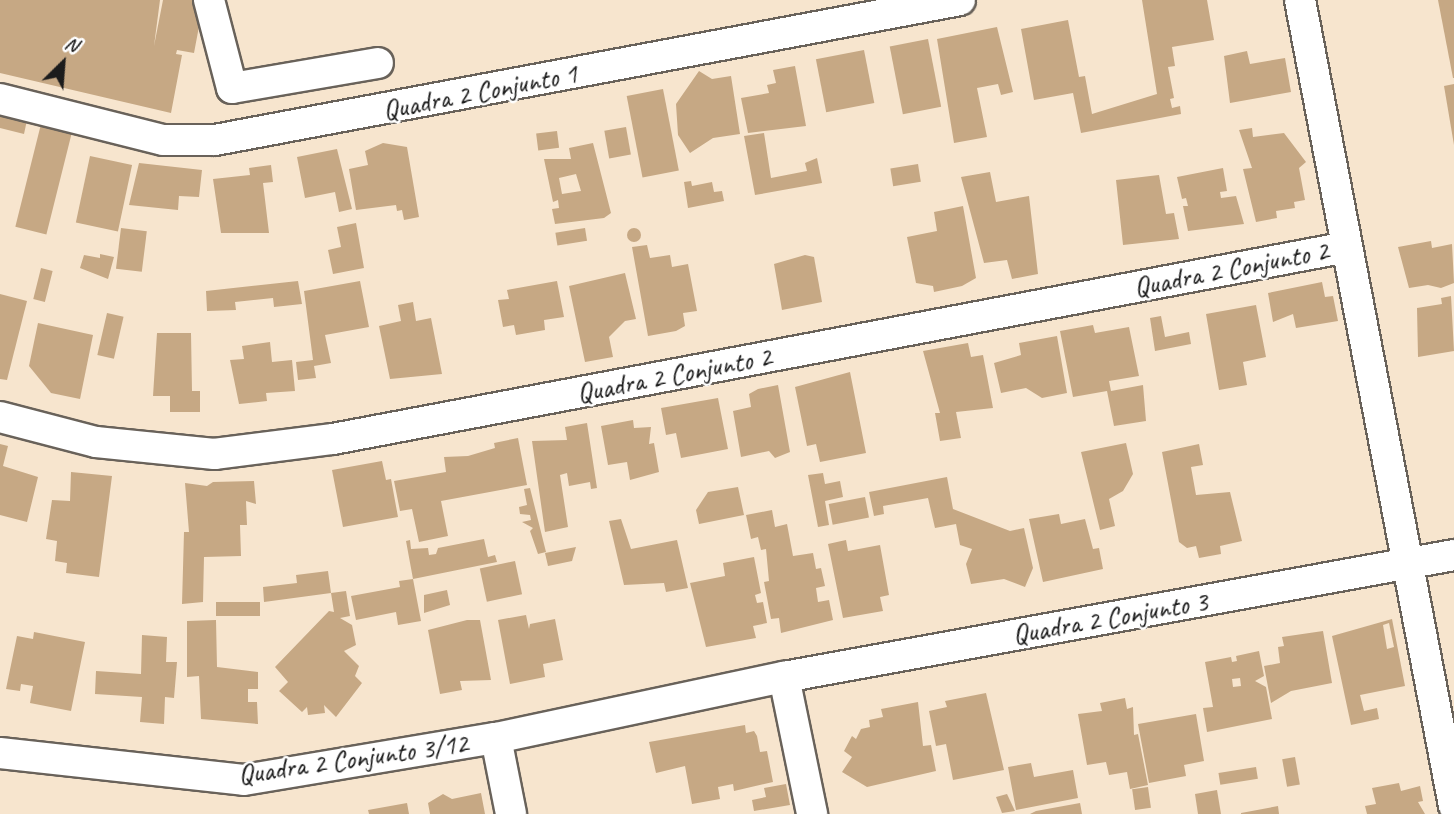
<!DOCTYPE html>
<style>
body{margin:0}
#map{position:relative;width:1454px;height:814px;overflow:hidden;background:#f7e5ce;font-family:Caveat,sans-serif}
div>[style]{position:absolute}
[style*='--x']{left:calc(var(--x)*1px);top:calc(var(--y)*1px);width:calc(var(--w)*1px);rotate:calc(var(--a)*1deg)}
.building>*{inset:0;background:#c6a884;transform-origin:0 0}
.round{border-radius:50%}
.roads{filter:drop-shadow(2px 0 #69625a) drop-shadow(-2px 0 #69625a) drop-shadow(0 2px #69625a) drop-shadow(0 -2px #69625a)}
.minor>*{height:30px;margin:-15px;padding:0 15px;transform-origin:15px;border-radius:15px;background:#fff}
span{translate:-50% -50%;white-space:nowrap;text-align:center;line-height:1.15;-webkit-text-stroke:5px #fff;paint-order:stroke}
.street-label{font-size:28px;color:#1c1c1c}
.north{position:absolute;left:28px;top:28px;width:70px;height:70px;-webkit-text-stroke:5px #fff;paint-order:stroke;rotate:25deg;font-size:19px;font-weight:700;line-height:28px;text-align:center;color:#1c1c1c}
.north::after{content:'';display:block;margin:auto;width:24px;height:32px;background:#1c1c1c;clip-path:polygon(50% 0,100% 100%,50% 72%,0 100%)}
</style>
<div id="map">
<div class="building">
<i style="clip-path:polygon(0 0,160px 0,154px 46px,163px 0,204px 0,194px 53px,177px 50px,176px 54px,182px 55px,171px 113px,0 73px)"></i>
<i style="clip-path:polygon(1142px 0,1207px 0,1214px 40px,1172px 47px,1175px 66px,1168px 67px,1174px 98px,1170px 99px,1172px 108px,1180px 106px,1181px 114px,1081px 133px,1073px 93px,1034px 100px,1021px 29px,1068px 20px,1079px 77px,1085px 76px,1092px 114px,1157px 94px)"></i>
<i style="clip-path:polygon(1438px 0,1454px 0,1454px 78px,1453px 78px)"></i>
<i style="clip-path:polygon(997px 27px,1013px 92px,1001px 95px,998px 84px,977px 88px,987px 137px,954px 143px,937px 39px)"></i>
<i style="left:928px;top:39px;width:69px;height:39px;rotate:79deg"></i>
<i style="left:864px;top:50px;width:54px;height:49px;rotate:79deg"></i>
<i style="clip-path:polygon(1247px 51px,1250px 64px,1285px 58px,1291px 92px,1230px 103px,1224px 56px)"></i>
<i style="clip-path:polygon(795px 66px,806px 126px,748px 133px,741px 98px,769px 93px,767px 85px,776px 83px,773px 70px)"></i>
<i style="clip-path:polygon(699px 71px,712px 79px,731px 76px,740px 134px,713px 138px,690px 153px,678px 135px,676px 104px)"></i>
<i style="clip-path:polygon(1454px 84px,1454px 145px,1444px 86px)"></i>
<i style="left:663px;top:89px;width:83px;height:37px;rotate:79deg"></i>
<i style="clip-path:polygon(0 114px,27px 120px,24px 134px,0 128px)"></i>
<i style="left:41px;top:124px;width:32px;height:106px;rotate:14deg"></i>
<i style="left:626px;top:127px;width:28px;height:22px;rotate:80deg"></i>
<i style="clip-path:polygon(1252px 128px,1253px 137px,1284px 133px,1306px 162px,1299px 168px,1305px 200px,1294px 202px,1295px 208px,1276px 211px,1277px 218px,1256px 222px,1243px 169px,1252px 168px,1239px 130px)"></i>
<i style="left:557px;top:131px;width:17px;height:21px;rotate:83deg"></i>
<i style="clip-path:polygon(764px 133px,771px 178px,807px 171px,805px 163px,817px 158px,822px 183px,755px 195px,744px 136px)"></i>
<i style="clip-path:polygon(383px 143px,407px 147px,419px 217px,404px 220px,402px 210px,397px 211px,396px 205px,356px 210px,349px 169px,368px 165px,365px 151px)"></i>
<i style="clip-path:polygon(evenodd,593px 143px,611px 213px,604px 218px,555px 224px,552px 209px,559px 208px,558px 200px,553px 202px,544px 159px,571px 159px,569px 148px,593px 143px,576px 174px,581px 191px,562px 194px,559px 178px,576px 174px)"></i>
<i style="clip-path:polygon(337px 149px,352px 209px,339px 212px,335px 192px,305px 198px,297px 157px)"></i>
<i style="left:90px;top:156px;width:43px;height:68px;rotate:12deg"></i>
<i style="clip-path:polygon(139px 163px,202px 170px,199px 197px,179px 196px,178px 210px,129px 205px)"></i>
<i style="left:918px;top:164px;width:18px;height:28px;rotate:81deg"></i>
<i style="clip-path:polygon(271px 165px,273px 182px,263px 183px,269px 233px,221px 233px,213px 179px,250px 175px,249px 168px)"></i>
<i style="clip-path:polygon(1223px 168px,1227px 191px,1220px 192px,1221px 198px,1236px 196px,1244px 224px,1188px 231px,1183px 206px,1188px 206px,1186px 198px,1182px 199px,1177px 177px)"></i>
<i style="clip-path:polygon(990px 172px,996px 202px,1029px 196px,1038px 274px,1012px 279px,1007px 260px,984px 263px,961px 177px)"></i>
<i style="clip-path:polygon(1159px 175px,1166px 214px,1174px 213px,1179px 239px,1123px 245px,1116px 180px)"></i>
<i style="clip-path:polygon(691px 181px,692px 186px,712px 182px,714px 192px,722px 191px,724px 201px,688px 208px,684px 182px)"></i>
<i style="clip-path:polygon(963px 206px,976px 278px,962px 286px,934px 292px,933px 286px,916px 283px,907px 237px,937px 231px,934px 212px)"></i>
<i style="clip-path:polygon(356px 223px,364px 268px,333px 274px,328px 250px,341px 247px,337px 227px)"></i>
<i class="round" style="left:627px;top:228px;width:14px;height:14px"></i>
<i style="left:121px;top:228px;width:26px;height:41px;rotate:7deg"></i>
<i style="left:585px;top:228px;width:13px;height:30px;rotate:81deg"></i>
<i style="clip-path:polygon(1431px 241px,1432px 248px,1452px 244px,1454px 283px,1441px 288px,1428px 285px,1409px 288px,1398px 247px)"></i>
<i style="clip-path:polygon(647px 245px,650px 258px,670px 255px,672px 267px,688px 264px,697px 311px,683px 313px,685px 326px,676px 331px,648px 336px,632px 247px)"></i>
<i style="clip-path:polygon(100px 254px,114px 257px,108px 279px,80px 268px,84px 255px,100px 258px)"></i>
<i style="clip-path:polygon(805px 255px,814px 257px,822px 302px,782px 310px,774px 264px)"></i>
<i style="left:41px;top:268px;width:12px;height:32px;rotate:14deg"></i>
<i style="clip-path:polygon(625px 273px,636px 319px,625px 321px,609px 337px,613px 357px,585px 362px,569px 286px)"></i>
<i style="clip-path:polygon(298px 281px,302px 304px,274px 307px,273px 298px,235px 302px,236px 310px,207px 311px,206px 291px)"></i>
<i style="clip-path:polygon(360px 281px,369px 327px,325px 335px,331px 363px,314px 366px,316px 378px,298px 380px,296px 362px,313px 360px,304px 291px)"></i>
<i style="clip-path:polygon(557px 281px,564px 317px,544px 320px,545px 330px,516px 335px,514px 325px,503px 327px,498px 300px,509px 299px,507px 290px)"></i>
<i style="clip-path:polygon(1322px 282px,1325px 297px,1333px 296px,1338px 321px,1296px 328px,1293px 314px,1273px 322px,1268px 293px)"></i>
<i style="clip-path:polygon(0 294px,27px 301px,7px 380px,0 379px)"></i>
<i style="clip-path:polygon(1451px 296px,1454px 351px,1418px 357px,1417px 308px,1442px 304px,1441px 298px)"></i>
<i style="clip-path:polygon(413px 302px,416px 321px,431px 318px,442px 374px,390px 379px,379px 326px,401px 321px,398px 305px)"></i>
<i style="clip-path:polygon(1256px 305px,1266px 357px,1243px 362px,1247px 385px,1219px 390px,1206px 314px)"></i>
<i style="left:107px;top:313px;width:17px;height:43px;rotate:13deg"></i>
<i style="clip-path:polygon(1161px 316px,1165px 337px,1189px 332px,1191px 344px,1155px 351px,1150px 318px)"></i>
<i style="clip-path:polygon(38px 323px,93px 335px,80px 399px,51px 393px,29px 366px)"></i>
<i style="clip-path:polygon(1093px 325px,1095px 333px,1129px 327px,1139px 376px,1109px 381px,1111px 391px,1143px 385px,1146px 421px,1114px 426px,1107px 391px,1073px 397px,1060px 331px)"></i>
<i style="clip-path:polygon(157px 333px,191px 333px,192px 391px,200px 391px,200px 412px,170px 412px,170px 396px,153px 396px)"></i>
<i style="clip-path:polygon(1057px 336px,1067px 393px,1042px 398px,1026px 388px,1001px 393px,994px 363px,1021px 355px,1019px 343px)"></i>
<i style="clip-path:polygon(270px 342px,272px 362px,292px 360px,295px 391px,266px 393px,267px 401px,239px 404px,230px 360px,244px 359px,242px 346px)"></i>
<i style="clip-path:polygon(968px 343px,971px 357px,983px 355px,993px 408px,956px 412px,961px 438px,940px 441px,935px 413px,940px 413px,923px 351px)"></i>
<i style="clip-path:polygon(850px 372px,866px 453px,820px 462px,816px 444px,807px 446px,795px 387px)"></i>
<i style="clip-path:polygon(778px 385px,790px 452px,775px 458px,769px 451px,741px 457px,733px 411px,751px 407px,749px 394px,758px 389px)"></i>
<i style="clip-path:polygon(718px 398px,728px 449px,681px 458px,676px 433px,666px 435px,661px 408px)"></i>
<i style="clip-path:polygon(633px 420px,634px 428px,651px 427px,649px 444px,654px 443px,659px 472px,630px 480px,627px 462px,608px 465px,601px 426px)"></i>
<i style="clip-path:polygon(587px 423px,597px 488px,591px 489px,590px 482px,569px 486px,567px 473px,560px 475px,568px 527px,545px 532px,532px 441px,567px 440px,565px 427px)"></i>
<i style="clip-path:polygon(518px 438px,527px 485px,441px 501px,448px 536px,419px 542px,412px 509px,400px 511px,394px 481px,446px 472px,444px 457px,468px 456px,495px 448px,494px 443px)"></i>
<i style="clip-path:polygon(1126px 443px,1133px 474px,1123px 491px,1109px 499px,1115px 526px,1100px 530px,1081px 452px)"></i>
<i style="clip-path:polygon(0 444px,8px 446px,3px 466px,38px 477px,27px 522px,0 515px)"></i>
<i style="clip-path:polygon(1199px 444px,1203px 465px,1191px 467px,1196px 495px,1230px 492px,1242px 541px,1220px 546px,1221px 554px,1199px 558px,1196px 546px,1187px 548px,1179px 542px,1162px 452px)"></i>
<i style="clip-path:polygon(382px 461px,386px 480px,391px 479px,398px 517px,343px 527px,332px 470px)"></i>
<i style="clip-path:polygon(71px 472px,112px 476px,99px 577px,66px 573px,67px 563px,55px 561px,57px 541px,46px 539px,52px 500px,70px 501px)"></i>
<i style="clip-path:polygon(823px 473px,825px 484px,840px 481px,843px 497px,825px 501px,829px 525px,818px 527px,808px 475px)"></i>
<i style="clip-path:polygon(947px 477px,953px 509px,1010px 531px,1024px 528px,1033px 568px,1025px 587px,1004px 579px,971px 584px,966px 564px,972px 549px,960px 545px,956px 524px,935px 528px,928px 498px,883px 506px,884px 514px,874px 516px,869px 492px)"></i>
<i style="clip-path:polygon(254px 481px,256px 504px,246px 501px,247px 525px,240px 525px,241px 556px,204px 557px,203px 602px,182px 604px,184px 532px,189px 532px,185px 483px,207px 486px,213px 482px)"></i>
<i style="clip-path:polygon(738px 487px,744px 515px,699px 524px,696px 510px,708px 492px)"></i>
<i style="clip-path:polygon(530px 488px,546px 552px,538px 554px,530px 531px,533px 528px,522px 522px,531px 520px,530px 515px,520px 514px,519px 507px,527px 505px,524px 489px)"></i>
<i style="left:865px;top:497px;width:21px;height:37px;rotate:79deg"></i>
<i style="clip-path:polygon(772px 510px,775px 527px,787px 524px,793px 556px,813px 553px,816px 569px,821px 568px,825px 586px,816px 588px,818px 602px,829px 600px,833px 620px,781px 633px,779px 618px,771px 619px,764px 582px,769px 581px,766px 549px,761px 550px,758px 537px,751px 539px,746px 515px)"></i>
<i style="clip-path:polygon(1059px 514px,1061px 524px,1085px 519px,1093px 549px,1099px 548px,1103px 569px,1043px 582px,1029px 519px)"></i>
<i style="clip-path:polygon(621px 519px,631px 549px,677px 540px,688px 588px,666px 592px,664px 583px,624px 585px,609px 521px)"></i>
<i style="clip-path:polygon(484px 539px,488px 557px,495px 555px,497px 562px,413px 579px,406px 541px,410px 540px,411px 549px,428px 548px,429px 555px,436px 554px,438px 548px)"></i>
<i style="clip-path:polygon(846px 540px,848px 551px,880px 545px,889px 595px,880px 597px,883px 611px,843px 618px,828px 544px)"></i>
<i style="clip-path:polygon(576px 547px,572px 561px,548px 566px,545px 553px)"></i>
<i style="clip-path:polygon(754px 557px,761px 593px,755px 595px,757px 603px,763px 602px,767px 623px,753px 626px,756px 638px,706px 647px,690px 583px,725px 576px,723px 563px)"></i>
<i style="left:515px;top:561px;width:34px;height:36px;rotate:78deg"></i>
<i style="clip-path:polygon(328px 571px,331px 593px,264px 602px,263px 587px,297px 583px,296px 575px)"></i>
<i style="clip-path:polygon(413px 579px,421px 621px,398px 625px,396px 612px,356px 620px,351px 596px,400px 587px,399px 581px)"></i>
<i style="clip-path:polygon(447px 590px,450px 605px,424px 613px,424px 595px)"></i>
<i style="clip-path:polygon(346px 591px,350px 616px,340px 618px,352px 625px,356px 645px,344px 651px,359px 666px,355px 676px,362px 683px,336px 717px,324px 705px,325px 713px,308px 715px,307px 707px,302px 712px,279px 691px,288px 682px,275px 667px,329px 611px,334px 612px,331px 593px)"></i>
<i style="left:260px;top:602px;width:14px;height:44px;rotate:90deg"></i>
<i style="clip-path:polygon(526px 615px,529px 629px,530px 624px,555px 619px,563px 660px,543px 664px,545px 677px,510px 684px,498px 620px)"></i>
<i style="clip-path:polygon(evenodd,1392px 619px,1405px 686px,1360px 695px,1364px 711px,1377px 708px,1379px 719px,1351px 725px,1332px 636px,1392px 619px,1389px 623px,1394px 647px,1387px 649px,1383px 625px,1389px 623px)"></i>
<i style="clip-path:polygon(216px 620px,217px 667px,258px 672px,258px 689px,248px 689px,248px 702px,257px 702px,258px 724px,201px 719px,199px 676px,187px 677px,187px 621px)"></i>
<i style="clip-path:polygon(467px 620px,480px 620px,491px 680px,460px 681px,462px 690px,440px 694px,428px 630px)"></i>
<i style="clip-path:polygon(1323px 631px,1332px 683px,1291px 691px,1271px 703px,1264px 666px,1280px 663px,1278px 647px,1284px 646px,1282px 637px)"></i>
<i style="clip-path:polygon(34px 632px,85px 642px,71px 711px,30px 703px,33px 686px,21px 684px,20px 691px,6px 689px,17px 636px,33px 639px)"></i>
<i style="clip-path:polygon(142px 635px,167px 637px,166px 662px,177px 662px,174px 698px,165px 697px,164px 724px,140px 722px,142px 697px,95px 694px,96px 671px,141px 674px)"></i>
<i style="clip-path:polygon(evenodd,1259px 651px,1264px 676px,1255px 681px,1266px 687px,1272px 719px,1207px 732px,1203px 708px,1213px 707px,1205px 662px,1231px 657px,1232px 662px,1237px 661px,1236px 656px,1259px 651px,1240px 678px,1241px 686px,1233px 687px,1232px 679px,1240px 678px)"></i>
<i style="clip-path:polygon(986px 693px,1004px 770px,953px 780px,946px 744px,936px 746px,929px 711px,947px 707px,945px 701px)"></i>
<i style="clip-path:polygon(1125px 698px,1127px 709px,1133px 707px,1134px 735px,1138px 734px,1148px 785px,1130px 789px,1127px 772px,1109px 775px,1106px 762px,1087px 765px,1078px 714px,1102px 711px,1100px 703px)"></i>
<i style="clip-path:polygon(918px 702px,923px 746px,931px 745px,936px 771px,867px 787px,842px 772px,852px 757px,844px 751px,852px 736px,856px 739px,861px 729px,870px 727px,869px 720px,883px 717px,881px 709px)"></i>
<i style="clip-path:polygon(1196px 714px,1204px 761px,1184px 765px,1186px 776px,1149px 783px,1138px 724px)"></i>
<i style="clip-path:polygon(745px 725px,746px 733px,754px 731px,757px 736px,760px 752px,767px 751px,773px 782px,734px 791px,733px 784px,718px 787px,720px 799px,692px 804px,685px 766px,656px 773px,649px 742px)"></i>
<i style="left:1295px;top:757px;width:28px;height:13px;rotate:80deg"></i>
<i style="clip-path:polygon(1031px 763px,1034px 777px,1073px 770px,1078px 798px,1016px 810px,1008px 767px)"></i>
<i style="left:1256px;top:767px;width:12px;height:38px;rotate:81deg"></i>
<i style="clip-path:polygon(1399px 783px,1401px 791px,1420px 786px,1423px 801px,1418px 802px,1425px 814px,1367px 814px,1365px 806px,1376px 804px,1372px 788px)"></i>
<i style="clip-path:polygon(786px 784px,790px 805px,754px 811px,752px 800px,766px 797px,764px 788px)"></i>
<i style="left:1148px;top:787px;width:21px;height:16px;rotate:82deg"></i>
<i style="clip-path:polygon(1217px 790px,1221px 814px,1198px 814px,1195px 794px)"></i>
<i style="clip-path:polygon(481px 793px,485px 814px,430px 814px,428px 803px,443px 794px,452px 799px)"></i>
<i style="clip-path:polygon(1007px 794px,1015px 811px,1002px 813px,996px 797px)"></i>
<i style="clip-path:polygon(407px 803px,409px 814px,369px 814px,368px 810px)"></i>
<i style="clip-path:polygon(1080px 803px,1082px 814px,1030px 814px,1036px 811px)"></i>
<i style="clip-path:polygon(1278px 806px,1279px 814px,1241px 814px,1241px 813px)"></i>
</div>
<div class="roads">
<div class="minor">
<i style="--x:209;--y:0;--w:91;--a:75.4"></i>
<i style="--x:232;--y:88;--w:148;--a:-9.7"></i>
<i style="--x:1300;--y:0;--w:821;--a:79.18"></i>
<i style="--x:0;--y:99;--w:168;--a:14.1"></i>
<i style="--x:163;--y:140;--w:52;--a:0"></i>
<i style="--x:215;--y:140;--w:758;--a:-10.64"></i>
<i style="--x:0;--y:417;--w:99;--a:14.6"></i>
<i style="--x:96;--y:442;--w:119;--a:5.8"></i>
<i style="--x:214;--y:454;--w:120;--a:-7.2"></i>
<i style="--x:333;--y:439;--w:1032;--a:-10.72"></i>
<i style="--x:784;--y:677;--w:140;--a:78.4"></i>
<i style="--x:496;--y:738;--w:77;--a:78.8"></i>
<i style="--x:0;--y:753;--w:245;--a:6.3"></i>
<i style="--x:244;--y:780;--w:255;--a:-9.5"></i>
<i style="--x:496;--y:738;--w:294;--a:-12"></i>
<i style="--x:784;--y:677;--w:681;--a:-10.32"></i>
</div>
</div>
<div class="street-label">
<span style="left:480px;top:92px;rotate:-11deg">Quadra 2 Conjunto 1</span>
<span style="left:1231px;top:269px;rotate:-11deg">Quadra 2 Conjunto 2</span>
<span style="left:674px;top:375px;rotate:-11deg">Quadra 2 Conjunto 2</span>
<span style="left:1110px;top:618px;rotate:-10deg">Quadra 2 Conjunto 3</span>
<span style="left:353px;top:759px;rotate:-8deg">Quadra 2 Conjunto 3/12</span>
</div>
<div class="north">N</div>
</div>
